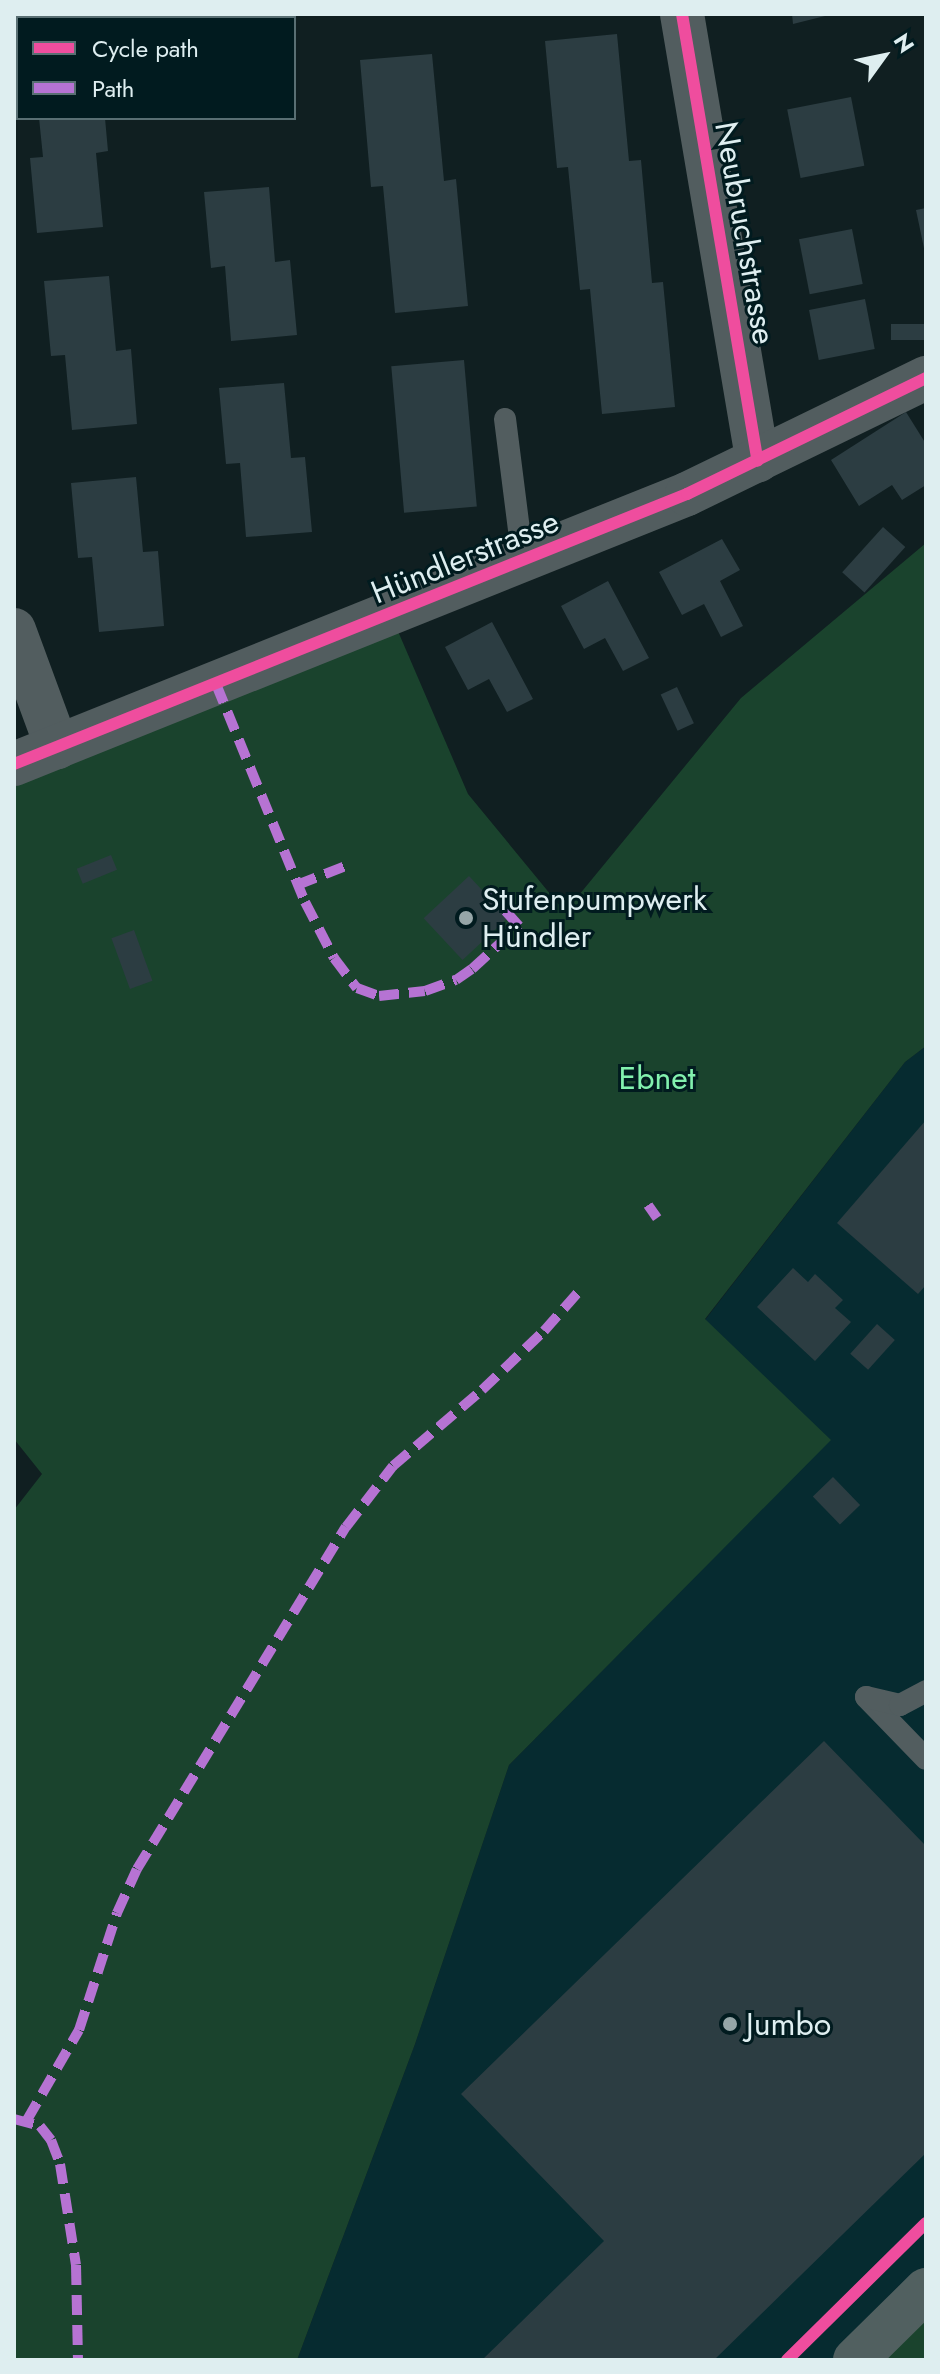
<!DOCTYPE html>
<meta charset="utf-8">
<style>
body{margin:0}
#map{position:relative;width:940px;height:2374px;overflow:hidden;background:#101f21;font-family:Jost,sans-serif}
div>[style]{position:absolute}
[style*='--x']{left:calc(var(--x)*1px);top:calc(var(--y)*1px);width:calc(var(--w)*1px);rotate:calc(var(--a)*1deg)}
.built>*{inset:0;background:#062b30}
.green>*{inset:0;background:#1a432d}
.building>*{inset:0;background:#2c3d42;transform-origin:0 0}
.service>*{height:22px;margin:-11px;padding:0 11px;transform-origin:11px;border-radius:11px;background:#525d5f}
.minor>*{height:44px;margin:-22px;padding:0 22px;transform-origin:22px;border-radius:22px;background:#525d5f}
.primary>*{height:44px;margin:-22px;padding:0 22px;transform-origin:22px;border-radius:22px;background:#516060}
.quiet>*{height:10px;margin-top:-5px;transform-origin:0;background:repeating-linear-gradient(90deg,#b673d3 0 20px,transparent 0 30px)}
.cycleway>*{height:12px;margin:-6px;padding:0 6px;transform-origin:6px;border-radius:6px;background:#ef4d9e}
.dots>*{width:22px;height:22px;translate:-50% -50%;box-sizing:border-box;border:4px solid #011b1f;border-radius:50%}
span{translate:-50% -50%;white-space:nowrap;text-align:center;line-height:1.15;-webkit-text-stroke:6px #011b1f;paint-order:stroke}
.street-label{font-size:32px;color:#deeef0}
.poi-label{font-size:32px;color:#deeef0}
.left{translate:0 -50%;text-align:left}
.park-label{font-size:32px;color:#82f1ae}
.frame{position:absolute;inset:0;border:16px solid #deeef0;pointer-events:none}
.legend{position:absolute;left:16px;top:16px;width:280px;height:104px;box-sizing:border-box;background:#011b1f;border:2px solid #596f73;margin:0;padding:10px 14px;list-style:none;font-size:24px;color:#deeef0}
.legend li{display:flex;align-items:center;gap:16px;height:40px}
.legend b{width:40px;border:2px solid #596f73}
.north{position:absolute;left:844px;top:16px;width:80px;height:80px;-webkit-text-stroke:6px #011b1f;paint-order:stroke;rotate:57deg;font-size:22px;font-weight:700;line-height:32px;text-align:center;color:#deeef0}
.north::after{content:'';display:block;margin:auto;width:28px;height:36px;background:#deeef0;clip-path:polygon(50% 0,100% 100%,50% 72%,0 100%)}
</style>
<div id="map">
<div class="built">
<i style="clip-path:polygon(926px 1046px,926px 2290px,855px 2360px,297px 2360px,415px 2044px,509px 1765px,830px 1440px,705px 1320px,905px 1062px)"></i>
</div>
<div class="green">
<i style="clip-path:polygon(926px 543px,926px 1046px,905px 1062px,705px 1319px,831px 1440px,509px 1765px,415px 2044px,297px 2360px,14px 2360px,14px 1510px,42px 1474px,14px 1439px,14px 764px,391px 615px,468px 794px,565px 912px,741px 698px)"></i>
<i style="clip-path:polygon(926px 2290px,926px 2360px,855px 2360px)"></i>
</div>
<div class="building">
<i style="clip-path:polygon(792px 14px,829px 14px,829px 15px,793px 24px)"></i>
<i style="clip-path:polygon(617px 34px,629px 161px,641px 160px,652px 283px,663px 282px,675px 407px,602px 414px,590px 289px,580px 290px,568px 167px,557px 168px,545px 41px)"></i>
<i style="clip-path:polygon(432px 54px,444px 181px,456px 179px,468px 306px,395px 313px,383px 186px,371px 187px,360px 60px)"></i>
<i style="left:851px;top:97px;width:70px;height:65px;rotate:79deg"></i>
<i style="clip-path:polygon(39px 118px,105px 118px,108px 151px,96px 153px,103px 227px,37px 233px,30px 158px,43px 157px)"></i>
<i style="clip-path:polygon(269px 187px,275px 262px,290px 260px,297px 335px,231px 341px,225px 266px,211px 268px,204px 192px)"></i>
<i style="clip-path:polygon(926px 208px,926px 253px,925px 253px,916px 210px)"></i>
<i style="left:852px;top:229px;width:56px;height:54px;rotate:79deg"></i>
<i style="clip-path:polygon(109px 276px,116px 351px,131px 349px,137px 424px,72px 430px,65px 355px,51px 356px,44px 281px)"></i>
<i style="left:865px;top:299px;width:51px;height:57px;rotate:79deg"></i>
<i style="left:926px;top:324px;width:16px;height:35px;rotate:90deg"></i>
<i style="left:464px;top:360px;width:147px;height:73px;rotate:85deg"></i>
<i style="clip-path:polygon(284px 383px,291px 458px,305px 457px,312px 532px,246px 537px,240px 463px,226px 464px,219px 388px)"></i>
<i style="clip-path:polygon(906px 412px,926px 444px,926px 485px,902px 500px,892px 485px,859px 506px,831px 460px)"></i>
<i style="clip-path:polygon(136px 477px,143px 552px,158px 551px,164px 626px,99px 632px,92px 557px,78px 558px,71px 483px)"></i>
<i style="left:883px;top:527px;width:30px;height:61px;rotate:42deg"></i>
<i style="clip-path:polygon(722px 539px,740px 570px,720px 581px,743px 626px,721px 637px,704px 604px,682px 615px,659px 572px)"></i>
<i style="clip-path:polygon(608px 581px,649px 658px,623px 671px,605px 638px,584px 649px,561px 606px)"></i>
<i style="clip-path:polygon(492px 622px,533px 699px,507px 712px,489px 679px,468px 690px,445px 647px)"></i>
<i style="left:677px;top:687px;width:40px;height:18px;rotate:65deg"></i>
<i style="left:111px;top:855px;width:16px;height:37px;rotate:68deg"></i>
<i style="left:469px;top:876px;width:57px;height:62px;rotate:47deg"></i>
<i style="left:134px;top:930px;width:54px;height:24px;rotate:70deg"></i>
<i style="clip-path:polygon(926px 1120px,926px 1285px,918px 1294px,837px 1223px)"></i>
<i style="clip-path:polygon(793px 1268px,808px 1282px,815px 1274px,843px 1300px,835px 1308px,851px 1322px,815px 1361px,757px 1307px)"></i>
<i style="left:877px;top:1324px;width:24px;height:40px;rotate:42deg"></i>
<i style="left:833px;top:1477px;width:39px;height:28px;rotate:46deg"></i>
<i style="clip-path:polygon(824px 1741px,926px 1846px,926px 2153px,714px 2360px,482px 2360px,604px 2241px,461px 2094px)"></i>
</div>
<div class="service">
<i style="--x:505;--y:419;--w:119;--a:82.8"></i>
<i style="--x:520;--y:537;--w:24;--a:68"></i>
<i style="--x:866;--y:1697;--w:86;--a:45.9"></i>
<i style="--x:866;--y:1697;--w:35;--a:13"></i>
<i style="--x:900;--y:1705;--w:30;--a:-28"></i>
</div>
<div class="minor">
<i style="--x:682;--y:14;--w:453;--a:80.4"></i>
<i style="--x:14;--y:630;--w:125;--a:69.8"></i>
<i style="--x:14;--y:764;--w:725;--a:-21.86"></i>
<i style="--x:687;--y:494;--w:266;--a:-25.9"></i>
</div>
<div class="primary">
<i style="--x:855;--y:2360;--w:100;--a:-44.6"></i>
</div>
<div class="quiet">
<i style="--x:216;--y:684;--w:235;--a:67.8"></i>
<i style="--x:305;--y:902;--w:63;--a:62.6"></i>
<i style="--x:334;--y:958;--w:38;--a:53"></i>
<i style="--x:357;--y:988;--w:23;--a:20"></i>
<i style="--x:379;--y:996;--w:46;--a:-6.2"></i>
<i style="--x:425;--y:991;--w:33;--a:-20"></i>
<i style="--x:456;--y:980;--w:19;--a:-35"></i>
<i style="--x:472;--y:969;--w:64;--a:-42.5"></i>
<i style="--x:519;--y:926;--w:50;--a:-131.7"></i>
<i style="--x:297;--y:885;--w:58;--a:-21.3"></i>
<i style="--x:648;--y:1205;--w:16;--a:55"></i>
<i style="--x:14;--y:2119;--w:27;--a:15"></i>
<i style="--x:40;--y:2126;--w:18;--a:52"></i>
<i style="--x:51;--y:2140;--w:26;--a:69"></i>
<i style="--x:60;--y:2164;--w:102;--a:81"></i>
<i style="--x:76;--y:2265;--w:95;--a:88.8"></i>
<i style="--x:27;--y:2120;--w:104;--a:-60"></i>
<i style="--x:79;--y:2030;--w:123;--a:-72"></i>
<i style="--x:117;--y:1913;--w:48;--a:-65.6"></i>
<i style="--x:137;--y:1869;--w:401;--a:-58.6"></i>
<i style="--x:346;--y:1527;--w:77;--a:-52.4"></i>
<i style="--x:393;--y:1466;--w:117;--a:-40.5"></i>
<i style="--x:482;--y:1390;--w:86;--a:-43.6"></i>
<i style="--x:544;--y:1331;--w:56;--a:-48.6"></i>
</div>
<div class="cycleway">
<i style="--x:682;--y:14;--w:453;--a:80.4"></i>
<i style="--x:14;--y:764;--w:725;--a:-21.86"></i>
<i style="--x:687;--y:494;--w:266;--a:-25.9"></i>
<i style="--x:787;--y:2360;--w:195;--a:-44.6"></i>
</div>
<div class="dots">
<i style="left:466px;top:918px;background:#96a6a8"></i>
<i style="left:730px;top:2024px;background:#96a6a8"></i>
</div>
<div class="street-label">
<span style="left:745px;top:233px;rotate:80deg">Neubruchstrasse</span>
<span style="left:465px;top:557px;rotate:-22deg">Hündlerstrasse</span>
</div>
<div class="poi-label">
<span class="left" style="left:482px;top:918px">Stufenpumpwerk<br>Hündler</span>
<span class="left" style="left:746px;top:2024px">Jumbo</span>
</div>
<div class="park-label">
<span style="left:657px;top:1078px">Ebnet</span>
</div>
<div class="frame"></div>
<ul class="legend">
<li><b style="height:10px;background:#ef4d9e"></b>Cycle path</li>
<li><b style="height:10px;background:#b673d3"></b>Path</li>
</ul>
<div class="north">N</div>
</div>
